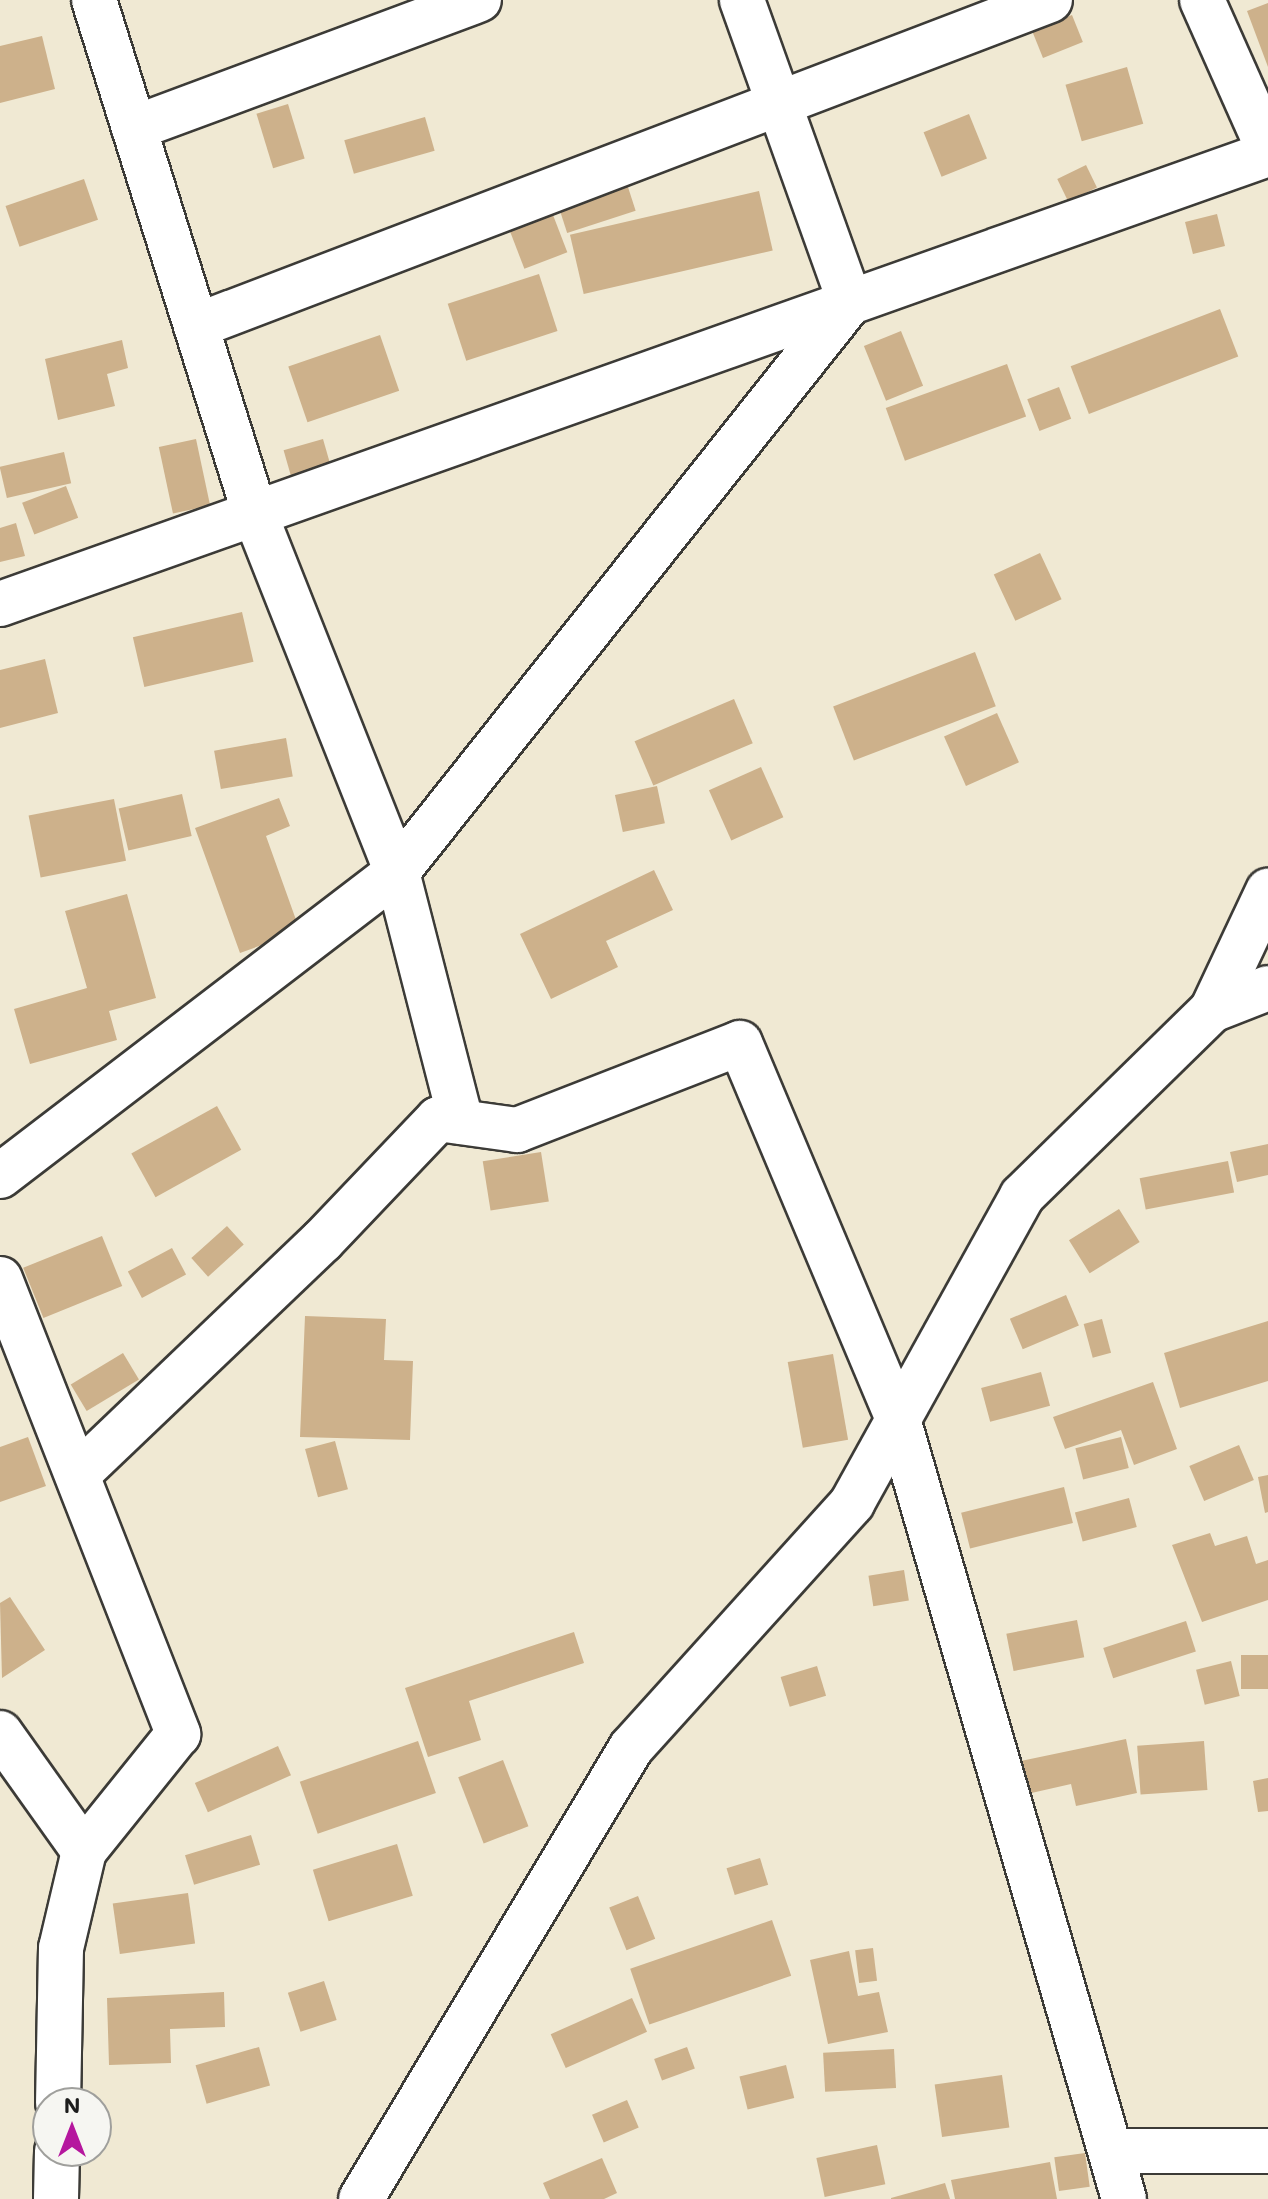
<!DOCTYPE html>
<style>
body{margin:0}
#map{position:relative;width:1268px;height:2199px;overflow:hidden;background:#f0e9d3;font-family:Mali,sans-serif}
div>[style]{position:absolute}
[style*='--x']{left:calc(var(--x)*1px);top:calc(var(--y)*1px);width:calc(var(--w)*1px);rotate:calc(var(--a)*1deg)}
.building>*{inset:0;background:#cdb18b;transform-origin:0 0}
.roads{filter:drop-shadow(2px 0 #3c3b37) drop-shadow(-2px 0 #3c3b37) drop-shadow(0 2px #3c3b37) drop-shadow(0 -2px #3c3b37)}
.street>*{height:44px;margin:-22px;padding:0 22px;transform-origin:22px;border-radius:22px;background:#fff}
span{translate:-50% -50%;white-space:nowrap;text-align:center;line-height:1.15;-webkit-text-stroke:6px #f6f6f2;paint-order:stroke}
.north{position:absolute;left:32px;top:2087px;width:80px;height:80px;box-sizing:border-box;background:#f6f6f2;border:2px solid #9f9f9c;border-radius:50%;rotate:0deg;font-size:22px;font-weight:700;line-height:32px;text-align:center;color:#1c1c1c}
.north::after{content:'';display:block;margin:auto;width:28px;height:36px;background:#b5179e;clip-path:polygon(50% 0,100% 100%,50% 72%,0 100%)}
</style>
<div id="map">
<div class="building">
<i style="clip-path:polygon(1268px 3px,1268px 67px,1247px 11px)"></i>
<i style="left:1072px;top:15px;width:29px;height:43px;rotate:68deg"></i>
<i style="clip-path:polygon(42px 36px,55px 89px,0 103px,0 46px)"></i>
<i style="left:1127px;top:67px;width:59px;height:64px;rotate:74deg"></i>
<i style="left:288px;top:104px;width:57px;height:33px;rotate:73deg"></i>
<i style="left:969px;top:114px;width:48px;height:49px;rotate:68deg"></i>
<i style="left:425px;top:117px;width:35px;height:84px;rotate:74deg"></i>
<i style="left:1086px;top:165px;width:25px;height:32px;rotate:64deg"></i>
<i style="left:84px;top:179px;width:43px;height:83px;rotate:71deg"></i>
<i style="left:627px;top:184px;width:28px;height:72px;rotate:72deg"></i>
<i style="left:759px;top:191px;width:61px;height:194px;rotate:77deg"></i>
<i style="left:1217px;top:214px;width:33px;height:33px;rotate:76deg"></i>
<i style="left:553px;top:215px;width:40px;height:46px;rotate:69deg"></i>
<i style="left:539px;top:274px;width:60px;height:96px;rotate:72deg"></i>
<i style="left:1220px;top:309px;width:51px;height:160px;rotate:69deg"></i>
<i style="left:901px;top:331px;width:59px;height:40px;rotate:68deg"></i>
<i style="left:380px;top:335px;width:59px;height:97px;rotate:71deg"></i>
<i style="clip-path:polygon(122px 340px,128px 368px,107px 374px,115px 406px,58px 420px,45px 359px)"></i>
<i style="left:1007px;top:364px;width:56px;height:129px;rotate:70deg"></i>
<i style="left:1059px;top:387px;width:34px;height:34px;rotate:69deg"></i>
<i style="left:196px;top:439px;width:68px;height:38px;rotate:78deg"></i>
<i style="left:323px;top:439px;width:26px;height:41px;rotate:74deg"></i>
<i style="left:64px;top:452px;width:32px;height:66px;rotate:77deg"></i>
<i style="left:66px;top:486px;width:34px;height:47px;rotate:69deg"></i>
<i style="clip-path:polygon(16px 523px,25px 556px,0 562px,0 528px)"></i>
<i style="left:1040px;top:553px;width:51px;height:51px;rotate:65deg"></i>
<i style="left:242px;top:612px;width:51px;height:112px;rotate:77deg"></i>
<i style="left:975px;top:652px;width:58px;height:152px;rotate:69deg"></i>
<i style="clip-path:polygon(45px 659px,58px 713px,0 728px,0 670px)"></i>
<i style="left:734px;top:699px;width:48px;height:108px;rotate:67deg"></i>
<i style="left:997px;top:713px;width:54px;height:58px;rotate:66deg"></i>
<i style="left:286px;top:738px;width:39px;height:73px;rotate:80deg"></i>
<i style="left:761px;top:767px;width:55px;height:57px;rotate:66deg"></i>
<i style="left:657px;top:786px;width:38px;height:43px;rotate:78deg"></i>
<i style="left:182px;top:794px;width:43px;height:65px;rotate:77deg"></i>
<i style="clip-path:polygon(279px 798px,290px 826px,266px 836px,300px 931px,240px 953px,195px 828px)"></i>
<i style="left:114px;top:799px;width:63px;height:87px;rotate:79deg"></i>
<i style="clip-path:polygon(654px 870px,673px 910px,606px 941px,618px 967px,551px 999px,520px 934px)"></i>
<i style="clip-path:polygon(127px 894px,156px 998px,109px 1011px,117px 1040px,30px 1064px,14px 1009px,87px 988px,65px 911px)"></i>
<i style="left:217px;top:1106px;width:50px;height:98px;rotate:61deg"></i>
<i style="clip-path:polygon(1268px 1144px,1268px 1175px,1237px 1182px,1230px 1152px)"></i>
<i style="left:541px;top:1152px;width:50px;height:59px;rotate:81deg"></i>
<i style="left:1228px;top:1161px;width:32px;height:90px;rotate:79deg"></i>
<i style="left:1119px;top:1209px;width:39px;height:59px;rotate:58deg"></i>
<i style="left:227px;top:1226px;width:25px;height:48px;rotate:48deg"></i>
<i style="left:102px;top:1236px;width:54px;height:85px;rotate:68deg"></i>
<i style="left:172px;top:1248px;width:30px;height:50px;rotate:62deg"></i>
<i style="left:1066px;top:1295px;width:33px;height:61px;rotate:67deg"></i>
<i style="clip-path:polygon(305px 1316px,386px 1319px,384px 1360px,413px 1361px,410px 1440px,300px 1437px)"></i>
<i style="left:1102px;top:1319px;width:35px;height:19px;rotate:75deg"></i>
<i style="clip-path:polygon(1268px 1321px,1268px 1381px,1180px 1408px,1164px 1353px)"></i>
<i style="left:123px;top:1353px;width:31px;height:61px;rotate:59deg"></i>
<i style="left:833px;top:1354px;width:87px;height:46px;rotate:80deg"></i>
<i style="left:1041px;top:1372px;width:35px;height:62px;rotate:75deg"></i>
<i style="clip-path:polygon(1153px 1382px,1177px 1449px,1134px 1465px,1121px 1430px,1065px 1449px,1053px 1417px)"></i>
<i style="clip-path:polygon(28px 1437px,46px 1486px,0 1502px,0 1447px)"></i>
<i style="left:1121px;top:1437px;width:32px;height:47px;rotate:76deg"></i>
<i style="left:335px;top:1441px;width:50px;height:31px;rotate:75deg"></i>
<i style="left:1239px;top:1445px;width:38px;height:54px;rotate:67deg"></i>
<i style="clip-path:polygon(1268px 1475px,1268px 1512px,1265px 1513px,1258px 1477px)"></i>
<i style="left:1064px;top:1487px;width:37px;height:106px;rotate:76deg"></i>
<i style="left:1129px;top:1498px;width:30px;height:56px;rotate:75deg"></i>
<i style="clip-path:polygon(1210px 1533px,1215px 1546px,1247px 1536px,1256px 1564px,1268px 1560px,1268px 1600px,1202px 1622px,1172px 1545px)"></i>
<i style="left:904px;top:1570px;width:31px;height:36px;rotate:81deg"></i>
<i style="clip-path:polygon(10px 1597px,45px 1650px,2px 1678px,0 1603px)"></i>
<i style="left:1077px;top:1620px;width:38px;height:72px;rotate:79deg"></i>
<i style="left:1186px;top:1621px;width:32px;height:87px;rotate:72deg"></i>
<i style="clip-path:polygon(574px 1632px,584px 1663px,469px 1701px,481px 1740px,428px 1757px,405px 1688px)"></i>
<i style="left:1268px;top:1655px;width:34px;height:27px;rotate:90deg"></i>
<i style="left:1231px;top:1661px;width:36px;height:36px;rotate:76deg"></i>
<i style="left:817px;top:1666px;width:31px;height:38px;rotate:73deg"></i>
<i style="clip-path:polygon(1126px 1739px,1137px 1793px,1076px 1806px,1071px 1784px,1009px 1798px,1002px 1765px)"></i>
<i style="left:418px;top:1741px;width:55px;height:125px;rotate:71deg"></i>
<i style="left:1204px;top:1741px;width:49px;height:67px;rotate:86deg"></i>
<i style="left:278px;top:1746px;width:32px;height:91px;rotate:66deg"></i>
<i style="left:503px;top:1760px;width:71px;height:48px;rotate:69deg"></i>
<i style="clip-path:polygon(1268px 1778px,1268px 1811px,1258px 1812px,1253px 1781px)"></i>
<i style="left:251px;top:1835px;width:31px;height:69px;rotate:73deg"></i>
<i style="left:397px;top:1844px;width:54px;height:88px;rotate:73deg"></i>
<i style="left:760px;top:1858px;width:28px;height:35px;rotate:73deg"></i>
<i style="left:188px;top:1893px;width:51px;height:76px;rotate:82deg"></i>
<i style="left:638px;top:1896px;width:46px;height:31px;rotate:68deg"></i>
<i style="left:772px;top:1920px;width:59px;height:150px;rotate:71deg"></i>
<i style="left:873px;top:1948px;width:33px;height:18px;rotate:83deg"></i>
<i style="clip-path:polygon(849px 1951px,858px 1996px,879px 1992px,888px 2032px,828px 2044px,810px 1960px)"></i>
<i style="left:324px;top:1981px;width:41px;height:38px;rotate:72deg"></i>
<i style="clip-path:polygon(224px 1992px,225px 2027px,170px 2029px,171px 2063px,109px 2065px,107px 1998px)"></i>
<i style="left:632px;top:1998px;width:37px;height:89px;rotate:66deg"></i>
<i style="left:259px;top:2047px;width:40px;height:66px;rotate:74deg"></i>
<i style="left:687px;top:2047px;width:23px;height:35px;rotate:70deg"></i>
<i style="left:894px;top:2049px;width:39px;height:71px;rotate:87deg"></i>
<i style="left:786px;top:2065px;width:34px;height:48px;rotate:76deg"></i>
<i style="left:1002px;top:2075px;width:53px;height:68px;rotate:82deg"></i>
<i style="left:627px;top:2100px;width:30px;height:38px;rotate:67deg"></i>
<i style="left:877px;top:2145px;width:40px;height:62px;rotate:78deg"></i>
<i style="left:1085px;top:2153px;width:34px;height:31px;rotate:82deg"></i>
<i style="clip-path:polygon(602px 2158px,617px 2193px,604px 2199px,550px 2199px,543px 2183px)"></i>
<i style="clip-path:polygon(1050px 2162px,1057px 2199px,955px 2199px,951px 2180px)"></i>
<i style="clip-path:polygon(945px 2183px,950px 2199px,891px 2199px,891px 2198px)"></i>
</div>
<div class="roads">
<div class="street">
<i style="--x:94;--y:0;--w:539;--a:72.61"></i>
<i style="--x:255;--y:514;--w:385;--a:68.4"></i>
<i style="--x:397;--y:872;--w:258;--a:75.6"></i>
<i style="--x:1202;--y:0;--w:162;--a:66"></i>
<i style="--x:134;--y:128;--w:368;--a:-20.4"></i>
<i style="--x:196;--y:326;--w:914;--a:-20.89"></i>
<i style="--x:0;--y:604;--w:1345;--a:-19.54"></i>
<i style="--x:1212;--y:1010;--w:132;--a:-64.8"></i>
<i style="--x:0;--y:1176;--w:500;--a:-37.44"></i>
<i style="--x:397;--y:872;--w:728;--a:-51.52"></i>
<i style="--x:850;--y:302;--w:321;--a:-109.7"></i>
<i style="--x:0;--y:1279;--w:489;--a:68.6"></i>
<i style="--x:178;--y:1734;--w:150;--a:128.8"></i>
<i style="--x:84;--y:1851;--w:100;--a:103.3"></i>
<i style="--x:61;--y:1948;--w:155;--a:91.1"></i>
<i style="--x:78;--y:1474;--w:337;--a:-43.7"></i>
<i style="--x:322;--y:1241;--w:168;--a:-46.4"></i>
<i style="--x:438;--y:1119;--w:80;--a:7.9"></i>
<i style="--x:517;--y:1130;--w:239;--a:-21.3"></i>
<i style="--x:740;--y:1043;--w:408;--a:67.2"></i>
<i style="--x:898;--y:1419;--w:812;--a:73.84"></i>
<i style="--x:0;--y:1733;--w:145;--a:54.6"></i>
<i style="--x:1111;--y:2151;--w:157;--a:0"></i>
<i style="--x:56;--y:2199;--w:48;--a:-88.8"></i>
<i style="--x:361;--y:2199;--w:526;--a:-59.09"></i>
<i style="--x:631;--y:1748;--w:330;--a:-47.9"></i>
<i style="--x:852;--y:1503;--w:351;--a:-61"></i>
<i style="--x:1022;--y:1196;--w:266;--a:-44.4"></i>
<i style="--x:1212;--y:1010;--w:60;--a:-21.4"></i>
</div>
</div>
<div class="north">N</div>
</div>
